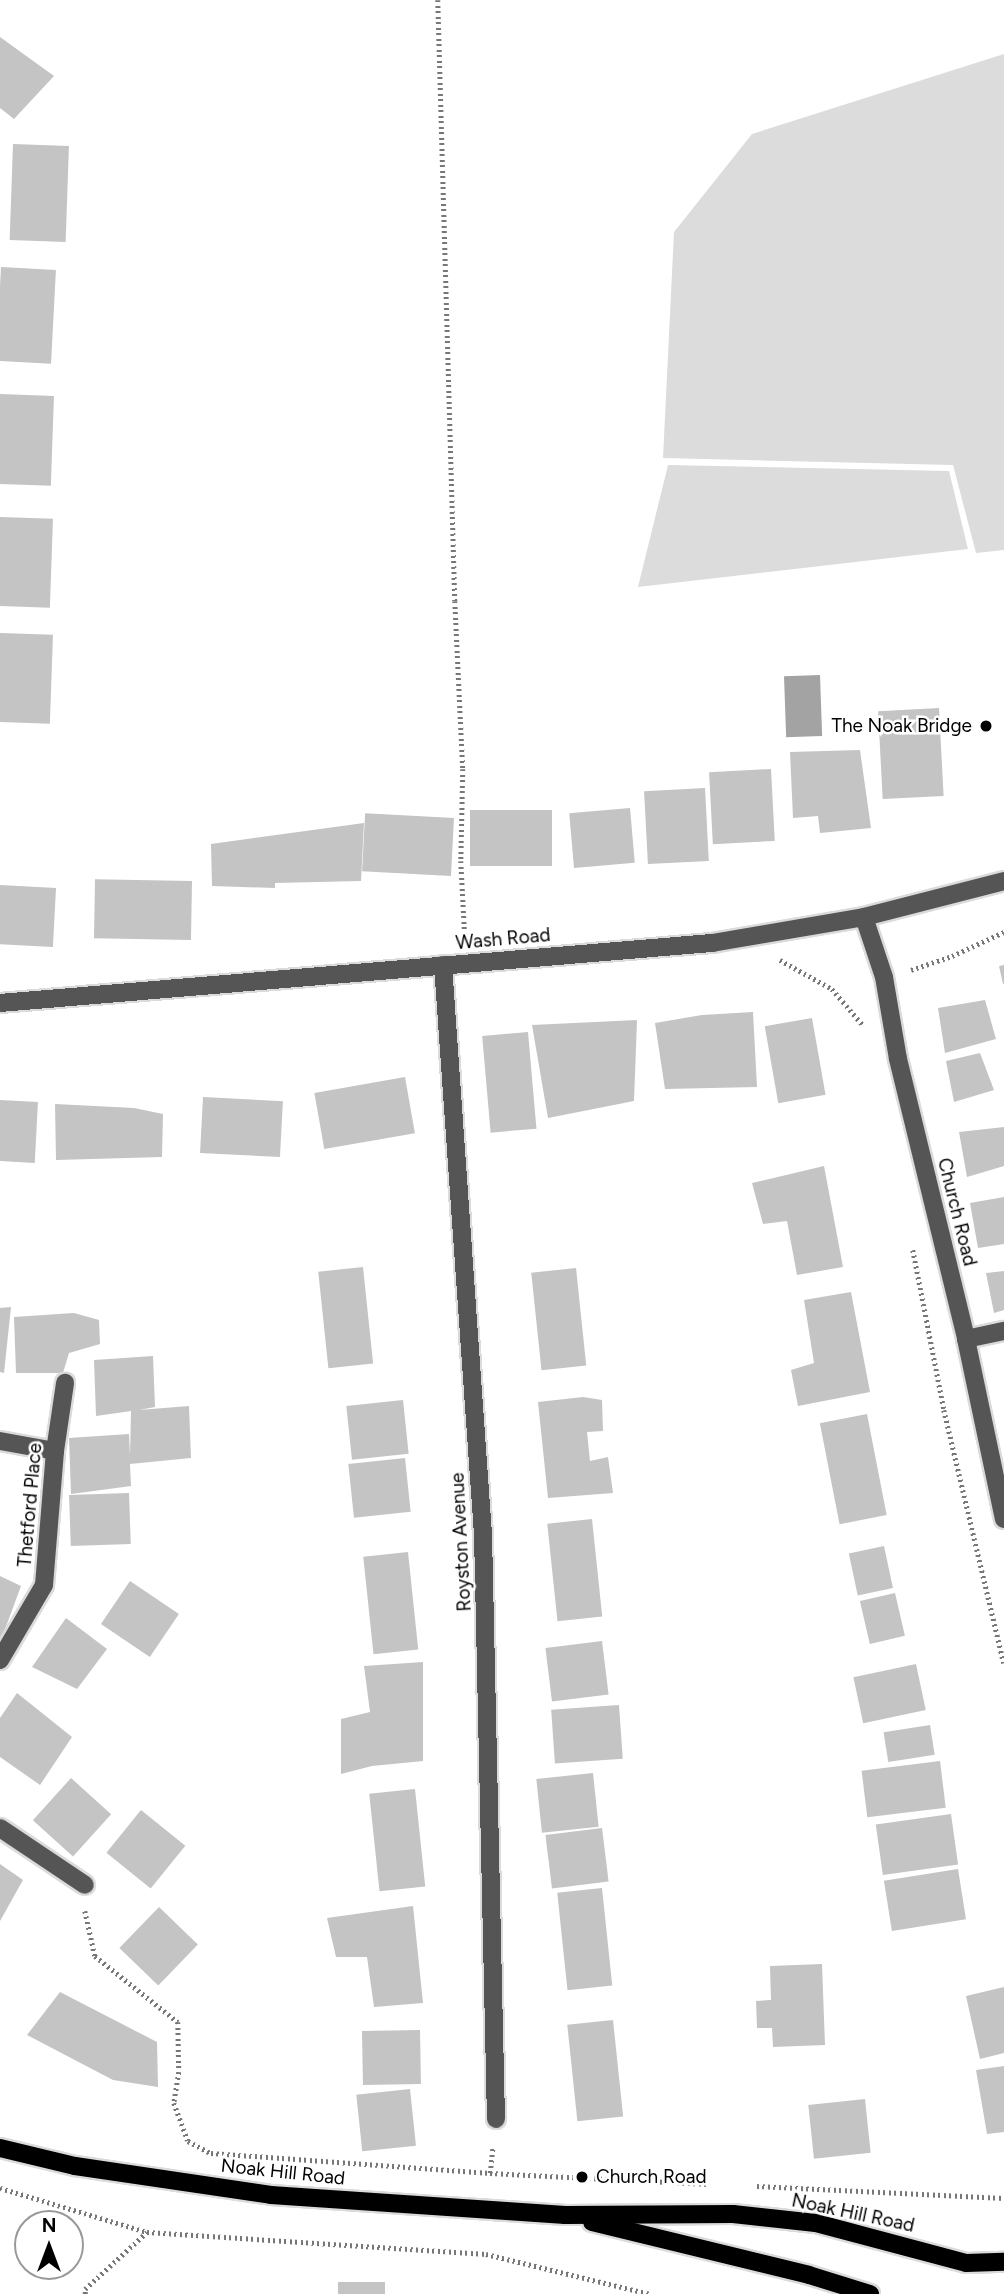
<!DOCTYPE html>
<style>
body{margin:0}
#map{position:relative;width:1004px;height:2294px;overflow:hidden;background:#fff;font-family:Figtree,sans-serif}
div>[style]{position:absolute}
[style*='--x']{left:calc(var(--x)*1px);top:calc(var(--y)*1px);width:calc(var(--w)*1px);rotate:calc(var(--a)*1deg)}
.green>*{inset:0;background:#dcdcdc}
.water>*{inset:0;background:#a3a3a3;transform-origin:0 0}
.building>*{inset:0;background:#c4c4c4;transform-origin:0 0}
.path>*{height:4.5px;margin-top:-2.25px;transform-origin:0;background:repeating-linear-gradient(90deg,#777 0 2px,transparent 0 5.5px)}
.roads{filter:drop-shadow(2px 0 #dbdbdb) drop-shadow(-2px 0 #dbdbdb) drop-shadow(0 2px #dbdbdb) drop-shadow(0 -2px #dbdbdb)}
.minor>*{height:18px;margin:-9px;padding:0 9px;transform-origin:9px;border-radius:9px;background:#555}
.major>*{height:18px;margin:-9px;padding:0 9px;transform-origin:9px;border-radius:9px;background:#000}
.dots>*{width:19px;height:19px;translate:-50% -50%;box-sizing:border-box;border:4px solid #fff;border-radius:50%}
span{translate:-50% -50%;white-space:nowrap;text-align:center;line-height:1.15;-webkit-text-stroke:5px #fff;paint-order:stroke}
.poi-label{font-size:19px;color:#000}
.right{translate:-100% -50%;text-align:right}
.left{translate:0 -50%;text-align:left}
.street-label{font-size:19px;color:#000}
.north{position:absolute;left:14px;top:2210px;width:70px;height:70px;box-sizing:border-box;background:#fff;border:2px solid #999;border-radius:50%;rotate:0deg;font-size:19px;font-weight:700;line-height:28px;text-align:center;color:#000}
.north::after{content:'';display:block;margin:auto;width:24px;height:32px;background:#000;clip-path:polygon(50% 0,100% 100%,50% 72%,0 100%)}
</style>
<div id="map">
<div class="green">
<i style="clip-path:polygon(1004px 54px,1004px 550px,976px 553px,953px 465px,663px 458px,674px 232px,752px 134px)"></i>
<i style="clip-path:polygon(668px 465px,949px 471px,968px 549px,638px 587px)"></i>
</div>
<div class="water">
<i style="left:820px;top:675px;width:61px;height:36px;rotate:88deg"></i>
</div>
<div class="building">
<i style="clip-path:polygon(0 37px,54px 76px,14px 119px,0 108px)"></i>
<i style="left:13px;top:144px;width:56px;height:96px;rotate:2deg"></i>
<i style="left:1px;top:267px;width:55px;height:94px;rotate:3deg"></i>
<i style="left:0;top:394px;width:54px;height:90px;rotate:2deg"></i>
<i style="left:0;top:517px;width:53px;height:89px;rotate:2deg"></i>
<i style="left:0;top:633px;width:53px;height:89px;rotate:2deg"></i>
<i style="left:939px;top:708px;width:88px;height:61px;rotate:87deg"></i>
<i style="clip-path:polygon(860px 750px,871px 828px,820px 833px,818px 816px,793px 818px,790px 752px)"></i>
<i style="left:771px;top:769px;width:72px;height:62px;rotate:87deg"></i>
<i style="left:705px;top:788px;width:73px;height:61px;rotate:87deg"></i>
<i style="left:630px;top:808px;width:55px;height:61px;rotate:85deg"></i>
<i style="left:470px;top:810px;width:82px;height:56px"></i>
<i style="left:454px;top:818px;width:58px;height:89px;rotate:93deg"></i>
<i style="clip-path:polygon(364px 823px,361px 881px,275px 883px,275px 888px,212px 886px,211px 844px)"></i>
<i style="left:192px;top:881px;width:59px;height:97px;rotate:91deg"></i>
<i style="left:56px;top:888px;width:59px;height:56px;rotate:93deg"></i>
<i style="clip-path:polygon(1004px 965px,1004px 984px,1003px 984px,999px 966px)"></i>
<i style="clip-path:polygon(985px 1000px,996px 1039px,945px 1053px,938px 1008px)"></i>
<i style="clip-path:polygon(753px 1012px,757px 1087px,665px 1089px,655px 1023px,702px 1015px)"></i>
<i style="left:812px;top:1018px;width:78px;height:48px;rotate:80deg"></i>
<i style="clip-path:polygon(637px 1020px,634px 1101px,548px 1118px,532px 1025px)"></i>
<i style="left:528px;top:1032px;width:97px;height:46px;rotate:85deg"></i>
<i style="clip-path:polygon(980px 1053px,994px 1090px,954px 1102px,946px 1061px)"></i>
<i style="left:405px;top:1077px;width:57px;height:92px;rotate:80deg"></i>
<i style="left:203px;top:1097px;width:80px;height:56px;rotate:3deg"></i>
<i style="left:0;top:1100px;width:38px;height:61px;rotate:3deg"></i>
<i style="clip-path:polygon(55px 1104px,134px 1108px,163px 1114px,162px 1157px,56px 1160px)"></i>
<i style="clip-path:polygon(1004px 1127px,1004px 1166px,967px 1177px,959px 1132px)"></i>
<i style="clip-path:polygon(824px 1166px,843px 1267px,797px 1275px,787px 1221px,763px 1224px,752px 1183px)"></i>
<i style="clip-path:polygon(1004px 1197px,1004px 1244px,978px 1248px,970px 1203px)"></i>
<i style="left:363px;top:1267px;width:97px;height:45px;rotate:84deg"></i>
<i style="left:576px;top:1268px;width:98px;height:45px;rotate:84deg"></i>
<i style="clip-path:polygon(1004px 1271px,1004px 1310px,994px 1313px,986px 1273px)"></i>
<i style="clip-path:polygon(851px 1292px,870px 1392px,798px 1406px,791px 1370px,814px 1363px,804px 1300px)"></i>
<i style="clip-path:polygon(11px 1307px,4px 1373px,0 1372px,0 1308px)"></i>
<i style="clip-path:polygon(74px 1313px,99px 1320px,100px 1344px,69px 1353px,63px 1373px,16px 1373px,14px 1317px)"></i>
<i style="clip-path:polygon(153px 1356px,155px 1407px,139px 1410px,189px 1406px,191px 1458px,130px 1464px,131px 1486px,71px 1494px,69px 1438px,129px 1434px,130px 1456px,131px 1411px,96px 1416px,94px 1360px)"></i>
<i style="clip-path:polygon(583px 1397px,602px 1400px,603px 1431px,587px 1432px,590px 1461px,608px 1457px,613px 1493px,548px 1498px,538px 1402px)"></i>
<i style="left:403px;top:1400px;width:54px;height:57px;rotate:84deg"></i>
<i style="left:867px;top:1414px;width:103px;height:48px;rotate:79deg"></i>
<i style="left:405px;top:1458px;width:54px;height:57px;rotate:84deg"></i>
<i style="left:129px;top:1493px;width:51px;height:60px;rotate:88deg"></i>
<i style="left:592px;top:1519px;width:98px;height:45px;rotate:84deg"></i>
<i style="left:884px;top:1546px;width:43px;height:36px;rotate:78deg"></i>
<i style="left:408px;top:1552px;width:98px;height:45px;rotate:84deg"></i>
<i style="clip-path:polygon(0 1576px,21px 1586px,0 1643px)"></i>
<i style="left:130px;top:1581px;width:59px;height:52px;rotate:34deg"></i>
<i style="left:895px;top:1593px;width:44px;height:36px;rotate:77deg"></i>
<i style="clip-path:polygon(66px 1618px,107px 1649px,77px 1689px,32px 1667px)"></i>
<i style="left:602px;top:1641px;width:54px;height:57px;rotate:83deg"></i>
<i style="clip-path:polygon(423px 1662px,423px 1761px,372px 1766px,341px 1774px,341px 1719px,370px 1712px,364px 1666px)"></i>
<i style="left:916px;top:1664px;width:47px;height:64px;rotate:78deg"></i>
<i style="clip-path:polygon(17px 1693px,72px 1737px,40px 1785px,0 1757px,0 1718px)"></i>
<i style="left:619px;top:1705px;width:54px;height:68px;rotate:86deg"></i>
<i style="left:930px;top:1725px;width:30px;height:47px;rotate:81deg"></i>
<i style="left:940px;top:1761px;width:47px;height:79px;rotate:83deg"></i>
<i style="left:593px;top:1773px;width:54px;height:57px;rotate:84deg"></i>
<i style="left:71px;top:1778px;width:54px;height:57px;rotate:42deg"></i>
<i style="left:415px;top:1789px;width:98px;height:46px;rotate:84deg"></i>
<i style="left:141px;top:1810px;width:57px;height:55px;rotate:39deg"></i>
<i style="left:951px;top:1814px;width:51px;height:76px;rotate:82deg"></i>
<i style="left:602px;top:1828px;width:54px;height:57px;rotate:83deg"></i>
<i style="clip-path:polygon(0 1864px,23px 1880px,0 1921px)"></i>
<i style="left:958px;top:1869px;width:51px;height:75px;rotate:81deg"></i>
<i style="left:602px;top:1888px;width:98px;height:45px;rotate:84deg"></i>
<i style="clip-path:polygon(413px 1906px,423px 2003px,374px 2007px,367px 1957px,336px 1957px,327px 1918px)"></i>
<i style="left:159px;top:1907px;width:54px;height:57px;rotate:44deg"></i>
<i style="clip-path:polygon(822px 1964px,825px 2045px,773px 2047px,772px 2028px,757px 2028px,756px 2001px,771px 2000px,770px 1966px)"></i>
<i style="clip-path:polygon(1004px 1987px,1004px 2053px,980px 2059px,966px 1996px)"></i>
<i style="clip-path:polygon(60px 1992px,157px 2042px,158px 2087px,113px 2080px,27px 2035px)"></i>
<i style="left:613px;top:2020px;width:97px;height:46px;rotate:84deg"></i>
<i style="left:420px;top:2030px;width:54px;height:58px;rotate:89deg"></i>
<i style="clip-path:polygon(1004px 2066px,1004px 2132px,987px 2134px,976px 2070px)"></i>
<i style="left:410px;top:2089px;width:57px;height:54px;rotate:84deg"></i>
<i style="left:865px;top:2099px;width:54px;height:57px;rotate:84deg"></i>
<i style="left:338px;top:2282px;width:47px;height:12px"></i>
</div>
<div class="path">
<i style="--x:438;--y:0;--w:601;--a:88.38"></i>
<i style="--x:455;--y:601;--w:168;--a:87.3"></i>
<i style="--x:463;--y:769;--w:92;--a:91.2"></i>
<i style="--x:461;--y:861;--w:77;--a:87"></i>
<i style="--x:780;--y:960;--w:60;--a:29.1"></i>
<i style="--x:832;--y:989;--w:48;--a:49.3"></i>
<i style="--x:911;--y:970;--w:43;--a:-18.9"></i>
<i style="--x:952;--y:956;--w:57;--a:-24.8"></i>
<i style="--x:913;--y:1250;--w:163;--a:79"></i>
<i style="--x:944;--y:1410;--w:260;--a:76.7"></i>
<i style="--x:85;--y:1911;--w:46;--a:77.5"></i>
<i style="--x:95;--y:1956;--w:106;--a:38.5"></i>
<i style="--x:178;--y:2022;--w:50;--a:88.9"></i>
<i style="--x:179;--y:2072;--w:31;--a:99"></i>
<i style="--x:174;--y:2103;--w:40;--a:69.8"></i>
<i style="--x:188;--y:2141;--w:26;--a:28"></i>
<i style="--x:211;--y:2153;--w:280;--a:4.1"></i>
<i style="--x:490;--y:2173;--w:219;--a:2.9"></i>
<i style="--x:490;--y:2173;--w:27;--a:-84"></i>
<i style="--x:757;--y:2186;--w:247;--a:2.8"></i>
<i style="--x:0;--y:2188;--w:153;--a:16.7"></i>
<i style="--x:147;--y:2232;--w:340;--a:3.7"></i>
<i style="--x:486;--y:2254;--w:169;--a:13.7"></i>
<i style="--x:85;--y:2294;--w:5;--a:-90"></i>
<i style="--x:85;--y:2289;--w:84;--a:-42.6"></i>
</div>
<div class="roads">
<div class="minor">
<i style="--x:864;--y:917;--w:63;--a:71.6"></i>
<i style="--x:884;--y:977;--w:83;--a:80.3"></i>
<i style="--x:898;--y:1059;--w:288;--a:76.3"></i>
<i style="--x:966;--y:1339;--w:184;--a:78.1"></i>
<i style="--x:443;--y:965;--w:570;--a:85.98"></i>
<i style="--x:483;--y:1534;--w:585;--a:88.73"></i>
<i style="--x:0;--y:1003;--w:715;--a:-4.82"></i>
<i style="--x:712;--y:943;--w:154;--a:-9.7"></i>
<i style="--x:864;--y:917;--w:145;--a:-14.4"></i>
<i style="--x:966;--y:1339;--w:39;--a:-12"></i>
<i style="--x:0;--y:1441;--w:56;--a:10.3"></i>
<i style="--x:0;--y:1660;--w:87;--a:-59.6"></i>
<i style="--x:44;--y:1585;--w:134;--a:-85.3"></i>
<i style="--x:55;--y:1451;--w:69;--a:-81.6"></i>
<i style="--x:0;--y:1828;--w:102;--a:33.8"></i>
</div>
<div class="major">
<i style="--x:0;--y:2148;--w:77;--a:13.5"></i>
<i style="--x:75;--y:2166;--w:198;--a:8.4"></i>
<i style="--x:271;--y:2195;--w:295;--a:3.9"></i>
<i style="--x:565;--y:2215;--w:168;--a:-0.3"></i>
<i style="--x:733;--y:2214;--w:83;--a:6.2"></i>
<i style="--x:816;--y:2223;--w:155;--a:14.9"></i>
<i style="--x:966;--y:2263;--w:38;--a:-2"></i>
<i style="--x:592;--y:2222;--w:223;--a:13.7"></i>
<i style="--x:809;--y:2275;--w:64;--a:17.3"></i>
</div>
</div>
<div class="dots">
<i style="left:986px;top:726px;background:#000"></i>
<i style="left:582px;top:2177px;background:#000"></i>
</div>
<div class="poi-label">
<span class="right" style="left:972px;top:726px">The Noak Bridge</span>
<span class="left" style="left:596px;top:2177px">Church Road</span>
</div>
<div class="street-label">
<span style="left:503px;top:939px;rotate:-5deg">Wash Road</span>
<span style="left:957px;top:1212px;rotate:76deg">Church Road</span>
<span style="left:30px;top:1505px;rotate:-85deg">Thetford Place</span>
<span style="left:461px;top:1542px;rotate:-93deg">Royston Avenue</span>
<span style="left:283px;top:2172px;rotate:6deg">Noak Hill Road</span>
<span style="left:853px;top:2213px;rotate:12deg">Noak Hill Road</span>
</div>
<div class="north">N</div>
</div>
